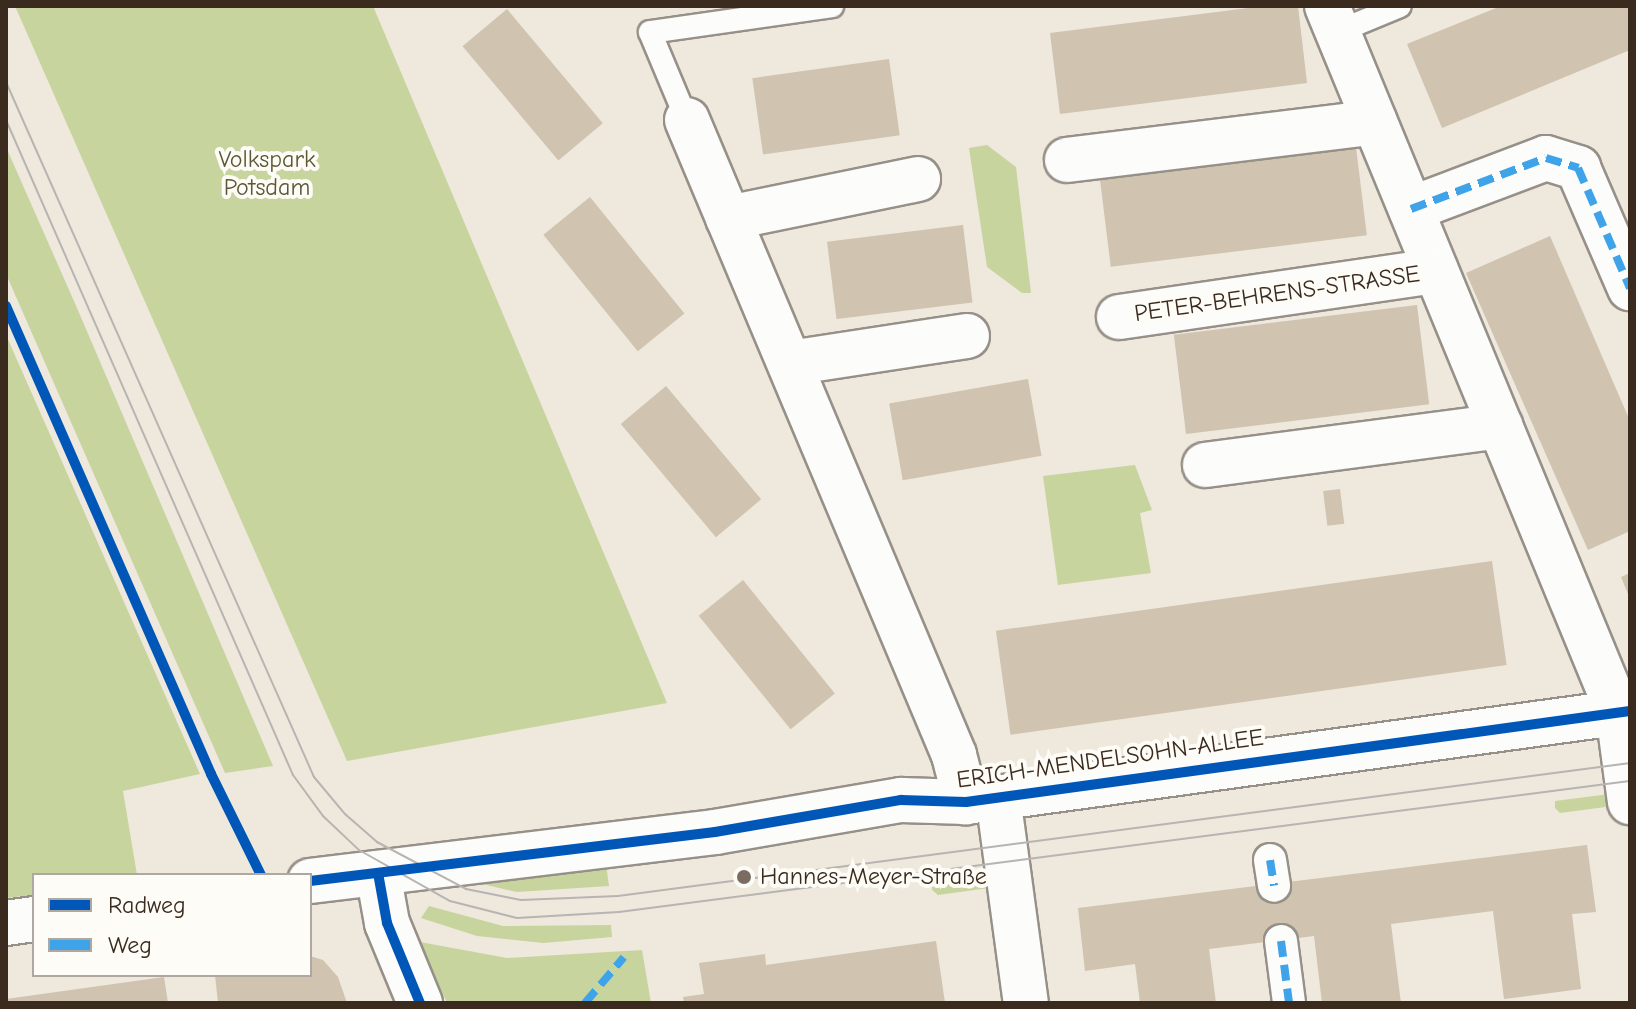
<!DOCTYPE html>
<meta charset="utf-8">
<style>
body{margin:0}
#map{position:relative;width:1636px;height:1009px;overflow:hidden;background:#eee8dd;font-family:"Comic Neue",sans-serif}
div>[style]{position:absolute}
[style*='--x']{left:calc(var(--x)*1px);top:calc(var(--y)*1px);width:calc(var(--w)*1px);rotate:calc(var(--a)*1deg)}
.green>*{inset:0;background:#c8d49e}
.building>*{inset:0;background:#d0c3b0;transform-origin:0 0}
.roads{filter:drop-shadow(2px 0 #969088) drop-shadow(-2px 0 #969088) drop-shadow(0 2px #969088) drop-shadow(0 -2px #969088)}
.service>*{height:22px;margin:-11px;padding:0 11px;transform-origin:11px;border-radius:11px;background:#fcfcfa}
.pedestrian>*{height:32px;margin:-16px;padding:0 16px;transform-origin:16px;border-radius:16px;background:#fcfcfa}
.minor>*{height:44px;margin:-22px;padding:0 22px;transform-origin:22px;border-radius:22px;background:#fcfcfa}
.tram>*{height:2px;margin:-1px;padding:0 1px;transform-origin:1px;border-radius:1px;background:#b7b4b1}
.quiet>*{height:8px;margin-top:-4px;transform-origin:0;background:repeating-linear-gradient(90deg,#3fa3ea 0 16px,transparent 0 24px)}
.cycleway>*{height:10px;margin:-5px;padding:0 5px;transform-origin:5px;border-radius:5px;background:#0057b8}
.dots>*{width:22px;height:22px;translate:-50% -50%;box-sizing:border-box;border:4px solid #fdfcf7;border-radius:50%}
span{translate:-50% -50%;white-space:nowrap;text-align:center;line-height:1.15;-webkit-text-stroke:8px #fdfcf7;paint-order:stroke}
.park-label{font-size:24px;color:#5c5835}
.street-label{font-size:24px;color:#3b2a1e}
.poi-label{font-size:24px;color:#3b2a1e}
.left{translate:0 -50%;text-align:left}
.frame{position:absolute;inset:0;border:8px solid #3b2a1e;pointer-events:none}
.legend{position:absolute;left:32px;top:873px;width:280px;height:104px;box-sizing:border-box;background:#fdfcf7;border:2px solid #afa8a0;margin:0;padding:10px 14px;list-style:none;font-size:24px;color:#3b2a1e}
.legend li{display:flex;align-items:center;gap:16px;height:40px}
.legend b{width:40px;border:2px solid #afa8a0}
</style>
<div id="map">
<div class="green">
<i style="clip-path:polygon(15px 6px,373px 6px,667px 703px,347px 761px)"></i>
<i style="clip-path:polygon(987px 145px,1016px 167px,1031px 293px,1022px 293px,987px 267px,969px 148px)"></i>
<i style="clip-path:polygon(6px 147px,77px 308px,273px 766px,225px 773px,6px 274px)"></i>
<i style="clip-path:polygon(6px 335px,200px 774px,123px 791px,137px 875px,34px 875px,34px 895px,6px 898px)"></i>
<i style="clip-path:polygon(1135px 465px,1152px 510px,1140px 513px,1151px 573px,1058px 585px,1043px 476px)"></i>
<i style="clip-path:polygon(1610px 794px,1613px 806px,1560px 813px,1555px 808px,1555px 801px)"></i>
<i style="clip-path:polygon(606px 864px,609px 886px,517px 892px,478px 883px)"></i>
<i style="clip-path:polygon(988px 875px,989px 888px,938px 895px,932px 890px,932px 882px)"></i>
<i style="clip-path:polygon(429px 906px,503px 926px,611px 925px,612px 937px,543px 943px,477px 936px,421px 918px)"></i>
<i style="clip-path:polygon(420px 942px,507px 958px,642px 950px,651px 1003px,447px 1003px)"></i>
</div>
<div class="building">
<i style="clip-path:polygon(1264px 6px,1298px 6px,1307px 83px,1060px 114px,1050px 33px)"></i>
<i style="clip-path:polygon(1501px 6px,1630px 6px,1630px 50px,1442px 128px,1407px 44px)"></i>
<i style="left:507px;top:9px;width:149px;height:58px;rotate:50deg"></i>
<i style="left:889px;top:59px;width:77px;height:138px;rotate:82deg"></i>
<i style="left:1355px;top:139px;width:97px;height:258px;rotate:83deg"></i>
<i style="left:590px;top:197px;width:150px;height:60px;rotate:51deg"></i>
<i style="left:963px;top:225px;width:78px;height:137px;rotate:83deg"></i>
<i style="clip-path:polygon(1550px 236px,1630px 421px,1630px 531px,1588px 550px,1466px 273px)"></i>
<i style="left:1417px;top:305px;width:100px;height:245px;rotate:83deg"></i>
<i style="left:1028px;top:379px;width:78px;height:141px;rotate:80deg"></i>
<i style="left:666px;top:386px;width:148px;height:59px;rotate:50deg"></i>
<i style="left:1340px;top:489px;width:35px;height:17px;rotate:83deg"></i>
<i style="left:1492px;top:561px;width:105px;height:501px;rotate:82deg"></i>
<i style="clip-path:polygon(1630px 573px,1630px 599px,1621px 577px)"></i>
<i style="left:743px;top:580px;width:146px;height:57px;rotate:51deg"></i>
<i style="clip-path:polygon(1587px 845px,1596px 912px,1572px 914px,1581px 989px,1504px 999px,1493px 911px,1391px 924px,1401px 1003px,1322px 1003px,1314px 936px,1209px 949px,1216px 1003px,1140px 1003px,1135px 964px,1085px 971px,1078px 908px)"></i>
<i style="clip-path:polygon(936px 941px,945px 1003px,684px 1003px,683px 997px,704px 994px,699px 963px,765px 954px,766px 965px)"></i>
<i style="clip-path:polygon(310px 956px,323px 960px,338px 977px,347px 1003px,218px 1003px,215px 975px,310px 975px)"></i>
<i style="clip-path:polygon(164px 977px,168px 1003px,6px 1003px,6px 999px)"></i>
</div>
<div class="roads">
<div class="service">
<i style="--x:1337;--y:32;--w:68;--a:-22.4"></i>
<i style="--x:687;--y:120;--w:95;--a:-112.8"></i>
<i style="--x:650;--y:32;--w:184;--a:-8.1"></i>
</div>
<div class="pedestrian">
<i style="--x:1270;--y:860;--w:26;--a:81"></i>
<i style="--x:1281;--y:941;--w:63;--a:82.6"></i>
</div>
<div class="minor">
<i style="--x:1327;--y:6;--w:764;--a:67.6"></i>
<i style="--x:1618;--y:712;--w:91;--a:82.4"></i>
<i style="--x:687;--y:120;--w:689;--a:67.19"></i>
<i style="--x:954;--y:755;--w:49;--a:75.7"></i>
<i style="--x:1067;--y:160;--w:310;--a:-7"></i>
<i style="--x:1411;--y:209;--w:144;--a:-20.7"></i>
<i style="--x:1546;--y:158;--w:34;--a:17"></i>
<i style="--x:1578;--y:168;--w:131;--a:66.6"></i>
<i style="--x:728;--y:218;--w:194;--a:-11.6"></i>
<i style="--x:1119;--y:317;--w:320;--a:-8.3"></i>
<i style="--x:790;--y:363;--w:179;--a:-8.7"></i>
<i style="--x:1205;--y:465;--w:298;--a:-7.5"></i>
<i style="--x:998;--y:797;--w:208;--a:82.3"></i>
<i style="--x:378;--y:873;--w:51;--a:79.8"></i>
<i style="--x:387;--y:923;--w:87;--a:67.6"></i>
<i style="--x:310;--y:881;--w:408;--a:-6.9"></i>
<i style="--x:715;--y:832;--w:189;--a:-9.8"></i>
<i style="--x:901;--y:800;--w:65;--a:1.8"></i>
<i style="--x:966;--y:802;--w:670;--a:-7.8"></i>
<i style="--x:6;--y:923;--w:28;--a:-8"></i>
</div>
</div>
<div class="tram">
<i style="--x:6;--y:82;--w:760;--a:66.1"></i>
<i style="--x:314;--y:777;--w:48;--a:50"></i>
<i style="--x:345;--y:814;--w:43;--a:41.2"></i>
<i style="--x:377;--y:842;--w:101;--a:27.8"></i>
<i style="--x:466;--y:889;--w:56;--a:11.3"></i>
<i style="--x:521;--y:900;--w:97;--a:-2.4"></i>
<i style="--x:618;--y:896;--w:1021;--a:-7.49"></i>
<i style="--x:6;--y:120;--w:715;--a:66.34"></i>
<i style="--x:293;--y:775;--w:51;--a:53.8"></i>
<i style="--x:323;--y:816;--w:50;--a:43.4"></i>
<i style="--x:359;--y:850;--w:104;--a:29.3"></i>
<i style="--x:450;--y:901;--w:69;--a:14.2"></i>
<i style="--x:517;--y:918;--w:102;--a:-3.4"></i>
<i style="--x:619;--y:912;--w:1019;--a:-7.38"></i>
</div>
<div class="quiet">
<i style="--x:1411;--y:209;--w:144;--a:-20.7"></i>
<i style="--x:1546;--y:158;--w:34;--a:17"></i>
<i style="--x:1578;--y:168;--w:131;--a:66.6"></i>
<i style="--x:1270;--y:860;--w:26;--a:81"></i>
<i style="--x:1281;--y:941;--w:63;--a:82.6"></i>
<i style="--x:585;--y:1003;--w:60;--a:-49.7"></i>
</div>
<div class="cycleway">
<i style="--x:6;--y:306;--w:511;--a:66.34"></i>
<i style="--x:211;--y:774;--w:113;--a:63.7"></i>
<i style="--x:378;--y:873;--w:51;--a:79.8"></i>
<i style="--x:387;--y:923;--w:87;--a:67.6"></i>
<i style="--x:310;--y:881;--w:408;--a:-6.9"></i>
<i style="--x:715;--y:832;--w:189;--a:-9.8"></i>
<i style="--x:901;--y:800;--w:65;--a:1.8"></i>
<i style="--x:966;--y:802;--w:670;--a:-7.8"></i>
</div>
<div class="dots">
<i style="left:744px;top:877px;background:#7a6c61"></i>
</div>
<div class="park-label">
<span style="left:267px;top:174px">Volkspark<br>Potsdam</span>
</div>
<div class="street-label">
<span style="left:1277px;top:294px;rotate:-8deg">PETER-BEHRENS-STRASSE</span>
<span style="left:1110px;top:759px;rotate:-8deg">ERICH-MENDELSOHN-ALLEE</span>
</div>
<div class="poi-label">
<span class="left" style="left:760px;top:877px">Hannes-Meyer-Straße</span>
</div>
<div class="frame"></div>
<ul class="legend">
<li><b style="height:10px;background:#0057b8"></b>Radweg</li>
<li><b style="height:10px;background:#3fa3ea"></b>Weg</li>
</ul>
</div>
